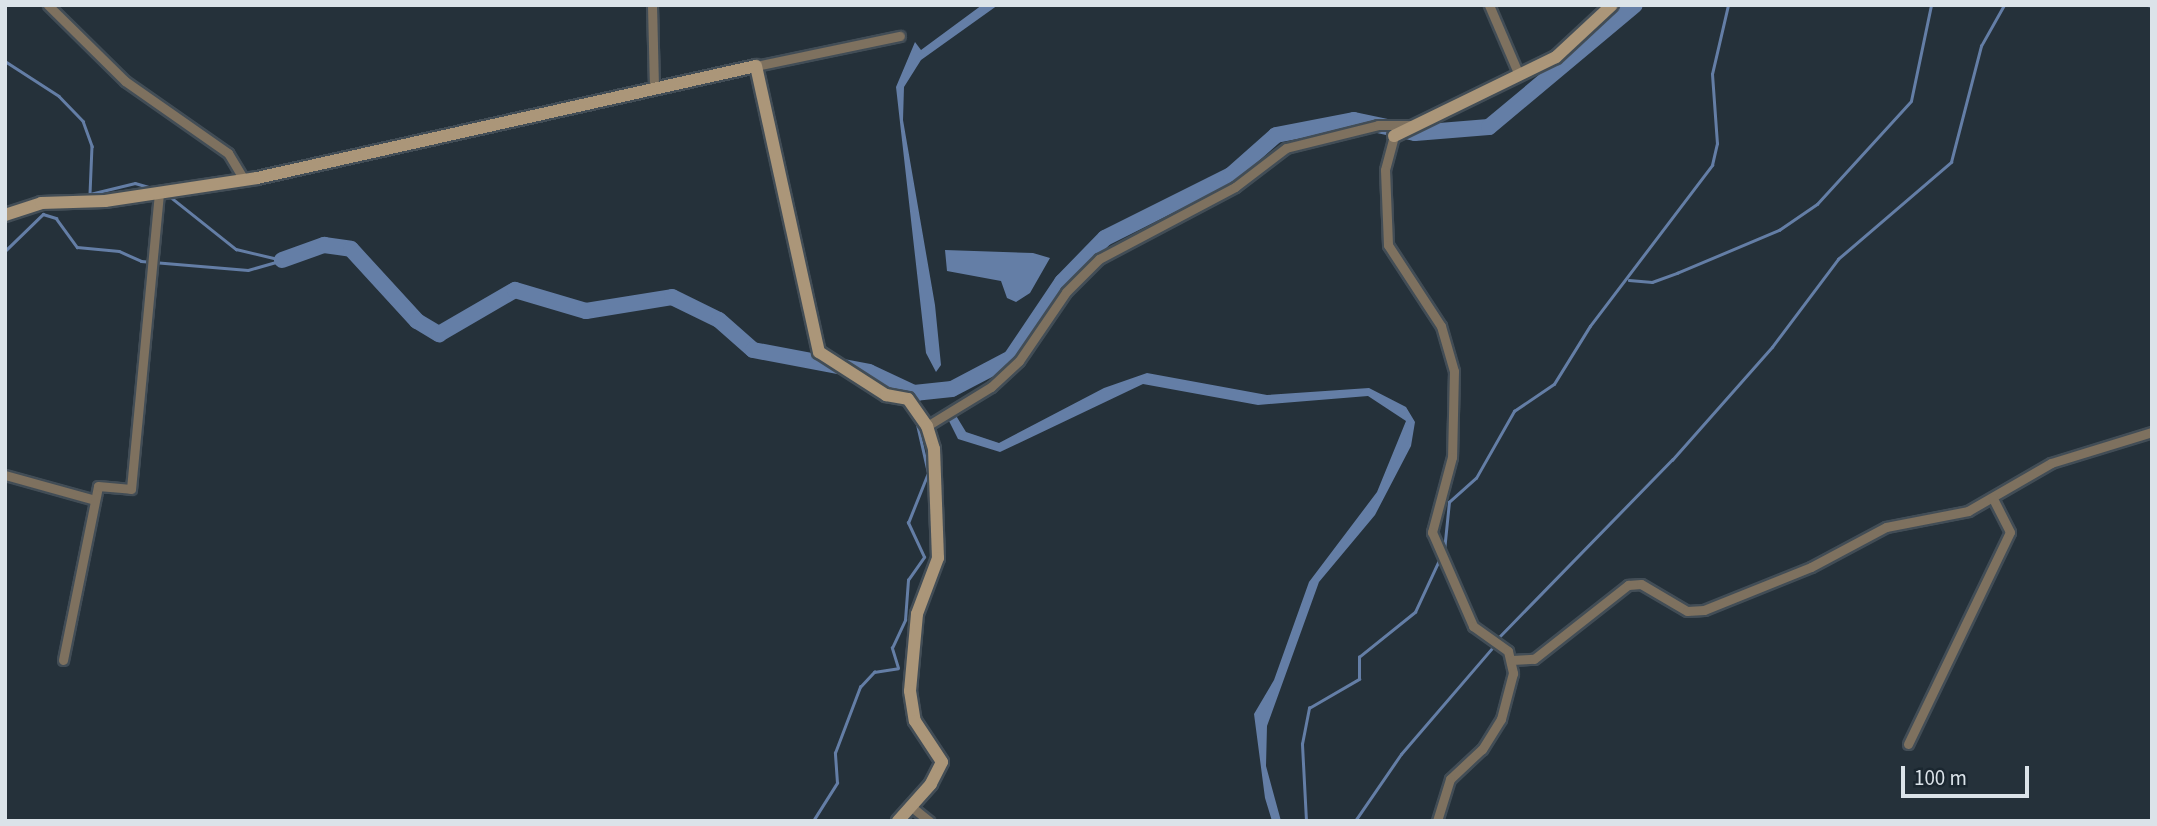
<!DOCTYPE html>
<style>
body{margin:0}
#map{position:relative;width:2157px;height:826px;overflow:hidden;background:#25313a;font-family:"Source Sans 3",sans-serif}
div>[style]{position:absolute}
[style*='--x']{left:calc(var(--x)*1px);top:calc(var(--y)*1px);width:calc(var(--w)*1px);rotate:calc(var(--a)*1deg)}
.water>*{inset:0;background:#647ea6}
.stream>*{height:2.5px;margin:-1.25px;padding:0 1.25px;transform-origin:1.25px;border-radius:1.25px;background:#647ea6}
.river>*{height:16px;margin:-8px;padding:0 8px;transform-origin:8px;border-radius:8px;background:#647ea6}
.roads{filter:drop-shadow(2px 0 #424d56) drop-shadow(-2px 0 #424d56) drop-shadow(0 2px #424d56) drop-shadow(0 -2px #424d56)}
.street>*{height:9px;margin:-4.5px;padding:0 4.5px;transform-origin:4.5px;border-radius:4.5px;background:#7e715f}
.secondary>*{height:12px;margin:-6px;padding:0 6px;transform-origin:6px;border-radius:6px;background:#ab9679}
span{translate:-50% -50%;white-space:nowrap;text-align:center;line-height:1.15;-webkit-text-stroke:7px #1b2730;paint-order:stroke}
.frame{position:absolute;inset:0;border:7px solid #dbe3e9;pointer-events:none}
.scale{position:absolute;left:1901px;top:766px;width:128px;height:32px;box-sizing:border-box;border:4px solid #dbe3e9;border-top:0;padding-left:9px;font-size:21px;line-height:24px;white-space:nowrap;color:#dbe3e9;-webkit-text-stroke:5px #1b2730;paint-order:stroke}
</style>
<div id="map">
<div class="water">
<i style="clip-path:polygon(982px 5px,998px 5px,921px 60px,904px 87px,903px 120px,935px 305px,941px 365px,936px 372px,926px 353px,896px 87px,915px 42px,921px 50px)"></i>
<i style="clip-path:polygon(945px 250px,1033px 253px,1050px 258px,1030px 293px,1016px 302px,1007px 298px,1001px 281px,947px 271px)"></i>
<i style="clip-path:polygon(1147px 373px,1267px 395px,1369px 388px,1406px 407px,1415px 422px,1411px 446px,1375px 515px,1319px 582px,1267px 726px,1266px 766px,1281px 821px,1272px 821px,1265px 798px,1254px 714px,1274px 680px,1309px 582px,1377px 492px,1406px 421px,1368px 396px,1258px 405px,1143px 384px,1000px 452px,958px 439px,947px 417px,955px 414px,966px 432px,999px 443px,1104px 388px)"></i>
</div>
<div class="stream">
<i style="--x:2148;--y:5;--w:4;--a:14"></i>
<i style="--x:5;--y:61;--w:64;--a:32.9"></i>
<i style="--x:59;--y:96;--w:35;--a:46"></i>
<i style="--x:83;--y:121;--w:27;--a:70"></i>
<i style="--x:92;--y:146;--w:48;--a:92.4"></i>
<i style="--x:90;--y:194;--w:46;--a:-13.7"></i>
<i style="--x:135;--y:183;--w:22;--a:16"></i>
<i style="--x:168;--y:195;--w:87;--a:38.5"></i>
<i style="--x:236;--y:249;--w:47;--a:13.4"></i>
<i style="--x:5;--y:251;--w:53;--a:-44.2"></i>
<i style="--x:43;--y:214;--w:14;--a:17"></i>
<i style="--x:56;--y:218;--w:36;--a:54"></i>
<i style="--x:77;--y:247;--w:42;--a:5.4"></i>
<i style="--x:119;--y:251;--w:24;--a:24"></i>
<i style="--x:141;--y:261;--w:107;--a:4.8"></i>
<i style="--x:248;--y:270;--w:35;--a:-16"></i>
<i style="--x:1629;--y:280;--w:23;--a:5"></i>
<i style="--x:1652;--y:282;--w:27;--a:-20"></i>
<i style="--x:1677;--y:273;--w:111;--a:-22.9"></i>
<i style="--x:1779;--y:230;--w:46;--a:-34.4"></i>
<i style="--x:1817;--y:204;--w:139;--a:-47.6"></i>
<i style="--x:1911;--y:101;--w:98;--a:-78.2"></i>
<i style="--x:916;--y:402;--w:16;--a:-47"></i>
<i style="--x:1444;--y:551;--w:49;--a:-84.2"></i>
<i style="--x:1449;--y:502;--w:36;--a:-42"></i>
<i style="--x:1476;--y:478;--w:77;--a:-60.4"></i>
<i style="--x:1514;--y:411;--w:48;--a:-34"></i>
<i style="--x:1554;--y:384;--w:68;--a:-58.2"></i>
<i style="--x:1590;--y:326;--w:202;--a:-52.8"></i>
<i style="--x:1712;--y:165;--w:22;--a:-77"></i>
<i style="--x:1717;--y:144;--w:70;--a:-94.1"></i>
<i style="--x:1712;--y:74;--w:71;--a:-76.9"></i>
<i style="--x:1499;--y:637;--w:248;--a:-45.7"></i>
<i style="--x:1672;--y:460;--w:151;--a:-48.5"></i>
<i style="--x:1772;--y:347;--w:110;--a:-53.1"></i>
<i style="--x:1838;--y:259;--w:149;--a:-40.6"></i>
<i style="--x:1951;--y:162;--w:120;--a:-75.5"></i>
<i style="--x:1981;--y:46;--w:47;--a:-60.7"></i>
<i style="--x:813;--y:821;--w:45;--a:-57.7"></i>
<i style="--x:837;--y:783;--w:30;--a:-94"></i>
<i style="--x:835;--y:753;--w:71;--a:-69.3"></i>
<i style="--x:860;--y:687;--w:21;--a:-47"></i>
<i style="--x:874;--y:672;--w:24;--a:-9"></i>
<i style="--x:898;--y:668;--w:21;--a:-107"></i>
<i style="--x:892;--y:648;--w:31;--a:-65"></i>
<i style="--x:905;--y:620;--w:40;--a:-85.7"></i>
<i style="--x:908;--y:580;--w:28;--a:-55"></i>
<i style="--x:924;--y:557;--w:38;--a:-115"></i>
<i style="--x:908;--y:523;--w:54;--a:-68.2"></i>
<i style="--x:928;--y:473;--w:58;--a:-102.8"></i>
<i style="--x:1306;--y:821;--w:77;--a:-93"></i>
<i style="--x:1302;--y:744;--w:37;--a:-79"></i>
<i style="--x:1309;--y:708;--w:58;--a:-30.1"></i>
<i style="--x:1359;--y:679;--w:22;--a:-90"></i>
<i style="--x:1359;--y:657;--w:72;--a:-38.8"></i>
<i style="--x:1415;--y:612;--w:62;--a:-65.1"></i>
<i style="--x:1355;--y:821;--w:81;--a:-55.5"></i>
<i style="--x:1401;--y:754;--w:143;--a:-49.3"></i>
</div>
<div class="river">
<i style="--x:282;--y:260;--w:45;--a:-19.7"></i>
<i style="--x:324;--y:245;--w:27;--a:8"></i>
<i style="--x:351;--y:249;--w:98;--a:47.5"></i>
<i style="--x:417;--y:321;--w:26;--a:31"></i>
<i style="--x:439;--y:334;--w:88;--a:-30.1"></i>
<i style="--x:515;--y:290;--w:74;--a:16.5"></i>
<i style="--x:586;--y:311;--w:87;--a:-9.2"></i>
<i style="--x:672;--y:297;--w:52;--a:26.1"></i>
<i style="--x:719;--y:320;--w:45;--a:41.4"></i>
<i style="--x:753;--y:350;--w:118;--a:10.7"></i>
<i style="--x:869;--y:372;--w:50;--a:25"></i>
<i style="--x:914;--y:393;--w:38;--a:-6"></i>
<i style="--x:952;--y:389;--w:67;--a:-27.7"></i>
<i style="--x:1011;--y:358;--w:92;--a:-56.1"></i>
<i style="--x:1062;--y:282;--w:62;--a:-45.7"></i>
<i style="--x:1105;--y:238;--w:141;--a:-26.6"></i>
<i style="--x:1231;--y:175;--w:60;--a:-41.6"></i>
<i style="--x:1276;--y:135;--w:79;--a:-10.9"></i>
<i style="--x:1354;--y:120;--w:62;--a:12"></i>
<i style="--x:1415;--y:133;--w:74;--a:-4.6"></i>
<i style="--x:1489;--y:127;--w:190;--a:-39.9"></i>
</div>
<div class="roads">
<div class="street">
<i style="--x:48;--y:5;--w:108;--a:44.6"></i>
<i style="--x:125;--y:81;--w:126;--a:35"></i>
<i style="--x:228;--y:153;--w:29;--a:59"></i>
<i style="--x:652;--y:5;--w:83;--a:88.6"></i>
<i style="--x:1489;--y:5;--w:76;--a:66.8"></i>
<i style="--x:756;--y:66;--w:147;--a:-11.8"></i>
<i style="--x:1394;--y:136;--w:35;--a:105"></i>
<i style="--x:1385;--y:170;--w:75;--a:87.7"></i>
<i style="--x:1388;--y:245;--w:97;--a:56.8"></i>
<i style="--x:1441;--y:326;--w:47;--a:73.9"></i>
<i style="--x:1454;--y:371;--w:86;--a:91.3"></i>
<i style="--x:1452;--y:457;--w:78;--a:104.9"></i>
<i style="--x:1432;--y:532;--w:103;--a:66.4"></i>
<i style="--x:1473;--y:626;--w:43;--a:35.5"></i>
<i style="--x:1508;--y:651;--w:23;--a:77"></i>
<i style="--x:1513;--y:673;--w:48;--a:104.6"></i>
<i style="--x:1501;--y:719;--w:36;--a:122"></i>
<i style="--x:1482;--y:749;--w:44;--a:136.8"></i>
<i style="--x:1450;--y:779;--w:44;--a:107.2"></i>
<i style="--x:927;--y:426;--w:75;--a:-31.4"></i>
<i style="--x:991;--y:387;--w:38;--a:-43"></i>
<i style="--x:1019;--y:361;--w:83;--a:-55.7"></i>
<i style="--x:1066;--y:292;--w:47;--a:-45"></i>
<i style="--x:1099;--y:259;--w:154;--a:-27.9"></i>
<i style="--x:1235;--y:187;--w:64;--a:-37.4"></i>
<i style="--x:1286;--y:148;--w:95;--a:-14"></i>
<i style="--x:1378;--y:125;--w:33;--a:0"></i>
<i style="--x:5;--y:475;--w:93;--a:15.5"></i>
<i style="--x:63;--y:660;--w:177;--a:-78.6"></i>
<i style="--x:98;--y:486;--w:33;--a:5"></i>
<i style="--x:131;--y:489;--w:297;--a:-84.6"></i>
<i style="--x:1512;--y:660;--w:22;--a:-3"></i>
<i style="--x:1534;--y:659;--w:120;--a:-38.2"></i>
<i style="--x:1628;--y:585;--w:13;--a:-4"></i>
<i style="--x:1641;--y:584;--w:53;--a:30.4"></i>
<i style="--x:1687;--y:611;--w:17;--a:-3"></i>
<i style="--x:1704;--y:610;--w:115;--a:-21.9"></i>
<i style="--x:1811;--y:567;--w:85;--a:-28.1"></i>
<i style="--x:1886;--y:527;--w:84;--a:-11"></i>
<i style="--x:1968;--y:511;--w:96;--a:-30"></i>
<i style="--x:2051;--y:463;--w:106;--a:-17.1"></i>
<i style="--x:1908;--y:744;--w:235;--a:-64.3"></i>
<i style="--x:2010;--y:532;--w:38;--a:-117"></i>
<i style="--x:913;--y:808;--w:21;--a:39"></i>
</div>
<div class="secondary">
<i style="--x:1394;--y:136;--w:180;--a:-26"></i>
<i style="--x:1556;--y:57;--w:76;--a:-42.9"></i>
<i style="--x:5;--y:215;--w:38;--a:-18"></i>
<i style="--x:41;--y:203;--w:64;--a:-1.8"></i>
<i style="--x:105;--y:201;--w:154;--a:-8.6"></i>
<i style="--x:257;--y:178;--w:511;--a:-12.65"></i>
<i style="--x:756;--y:66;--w:293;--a:77.6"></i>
<i style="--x:819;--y:352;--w:80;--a:32.7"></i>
<i style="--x:886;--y:395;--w:22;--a:10"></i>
<i style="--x:908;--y:399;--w:33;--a:55"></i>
<i style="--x:927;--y:426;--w:24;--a:73"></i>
<i style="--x:934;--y:449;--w:109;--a:87.9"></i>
<i style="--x:938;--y:558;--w:60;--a:110.6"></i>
<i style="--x:917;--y:614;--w:77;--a:95.2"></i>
<i style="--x:910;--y:691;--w:30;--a:81"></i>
<i style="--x:915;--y:721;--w:49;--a:56.6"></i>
<i style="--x:942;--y:762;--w:25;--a:117"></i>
<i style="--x:931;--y:784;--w:50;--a:131.7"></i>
</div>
</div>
<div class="frame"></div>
<div class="scale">100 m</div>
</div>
